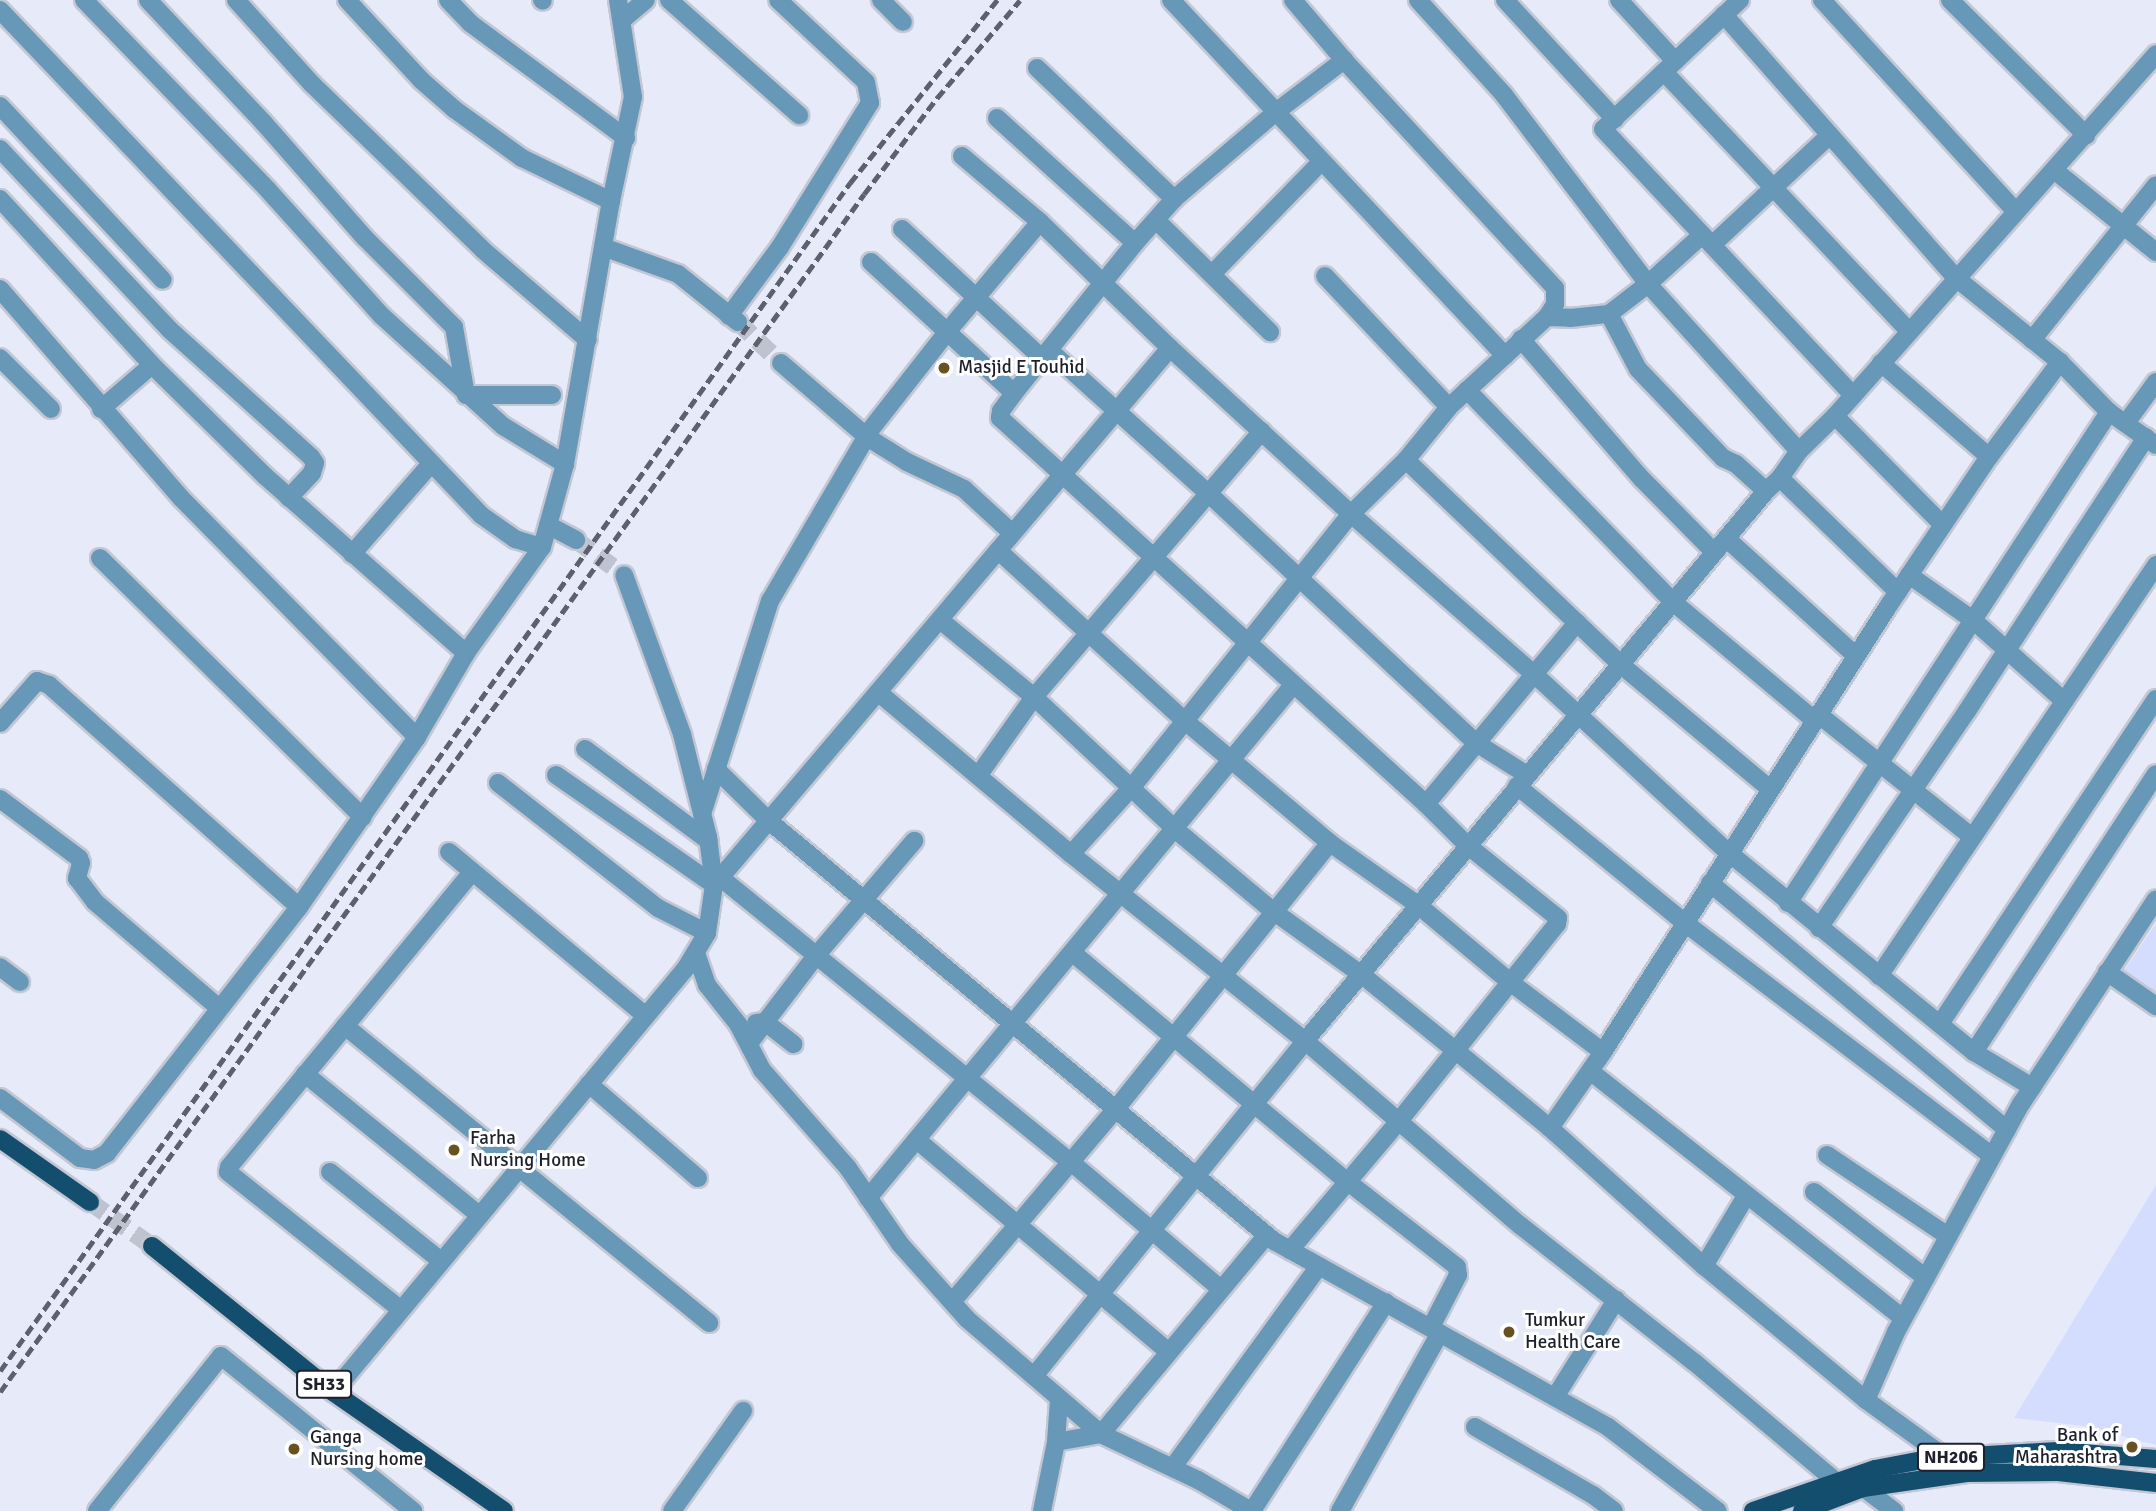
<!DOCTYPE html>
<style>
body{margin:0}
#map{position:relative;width:2156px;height:1511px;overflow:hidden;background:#e7ebf9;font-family:Signika,sans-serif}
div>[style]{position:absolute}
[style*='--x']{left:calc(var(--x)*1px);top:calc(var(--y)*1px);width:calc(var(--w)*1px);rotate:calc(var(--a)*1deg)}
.built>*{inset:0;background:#d5ddfe}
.minor-tunnel>*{height:18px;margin-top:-9px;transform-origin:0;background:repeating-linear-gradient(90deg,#bfc3d0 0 18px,transparent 0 27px)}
.primary-tunnel>*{height:18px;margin-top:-9px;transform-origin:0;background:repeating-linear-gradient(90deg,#bfc3d0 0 18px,transparent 0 27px)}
.roads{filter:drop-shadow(2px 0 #c3c7d4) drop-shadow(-2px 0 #c3c7d4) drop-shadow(0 2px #c3c7d4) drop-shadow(0 -2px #c3c7d4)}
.minor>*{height:18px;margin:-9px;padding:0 9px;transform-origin:9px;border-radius:9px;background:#6898b8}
.tertiary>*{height:18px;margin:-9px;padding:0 9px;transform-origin:9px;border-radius:9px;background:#6898b8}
.primary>*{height:18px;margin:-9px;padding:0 9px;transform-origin:9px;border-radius:9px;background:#144e6f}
.rail>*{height:4.5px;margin-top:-2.25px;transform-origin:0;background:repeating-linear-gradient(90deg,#5d606d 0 10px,transparent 0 15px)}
.dots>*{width:19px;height:19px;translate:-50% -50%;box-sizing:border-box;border:4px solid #fff;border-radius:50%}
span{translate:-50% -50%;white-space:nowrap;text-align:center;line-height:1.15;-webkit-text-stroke:6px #fff;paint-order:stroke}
.shield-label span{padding:2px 5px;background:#fff;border:2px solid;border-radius:5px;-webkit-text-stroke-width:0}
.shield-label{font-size:18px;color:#1e212d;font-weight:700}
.poi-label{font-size:19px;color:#1e212d}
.left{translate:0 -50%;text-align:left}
.right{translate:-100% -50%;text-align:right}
</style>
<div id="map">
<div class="built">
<i style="clip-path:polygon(2156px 923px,2156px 994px,2123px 972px)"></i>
<i style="clip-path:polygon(2156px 1185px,2156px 1445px,2083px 1426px,2014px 1418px)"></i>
</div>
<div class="minor-tunnel">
<i style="--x:738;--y:322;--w:59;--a:43.6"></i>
<i style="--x:576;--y:540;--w:59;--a:36.1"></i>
</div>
<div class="primary-tunnel">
<i style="--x:90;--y:1202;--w:76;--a:35.4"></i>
</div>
<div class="roads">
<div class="minor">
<i style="--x:84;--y:0;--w:264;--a:45.9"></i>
<i style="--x:268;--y:190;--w:170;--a:47.9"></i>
<i style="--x:382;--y:316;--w:164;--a:42.3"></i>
<i style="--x:503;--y:426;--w:73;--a:31.5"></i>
<i style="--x:148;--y:0;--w:168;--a:46.7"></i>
<i style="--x:263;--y:122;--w:154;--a:48.7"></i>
<i style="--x:365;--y:238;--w:126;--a:45"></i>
<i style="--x:454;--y:327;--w:69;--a:80"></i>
<i style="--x:466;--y:395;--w:86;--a:0"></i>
<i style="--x:236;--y:0;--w:113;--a:47.9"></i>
<i style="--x:312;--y:84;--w:238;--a:44.1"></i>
<i style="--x:483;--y:250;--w:138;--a:40.6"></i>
<i style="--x:347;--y:0;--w:109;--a:47.2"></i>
<i style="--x:421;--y:80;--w:44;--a:41.3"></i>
<i style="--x:454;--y:109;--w:84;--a:35.8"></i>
<i style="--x:522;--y:158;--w:99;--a:25.8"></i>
<i style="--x:448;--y:0;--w:32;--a:46"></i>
<i style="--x:470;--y:23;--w:194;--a:36.4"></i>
<i style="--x:542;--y:0;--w:1;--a:45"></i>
<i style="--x:669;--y:0;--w:174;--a:41.5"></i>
<i style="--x:881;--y:0;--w:31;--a:45"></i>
<i style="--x:1171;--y:0;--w:488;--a:46.8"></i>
<i style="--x:1418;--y:0;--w:128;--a:47.8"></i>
<i style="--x:1504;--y:95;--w:238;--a:52.7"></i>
<i style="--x:1648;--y:284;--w:225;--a:47.9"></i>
<i style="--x:1505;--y:0;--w:162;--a:47.3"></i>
<i style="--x:1619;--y:0;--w:83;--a:47.4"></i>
<i style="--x:1740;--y:0;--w:188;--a:136.7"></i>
<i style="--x:1603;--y:129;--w:365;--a:46.8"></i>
<i style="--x:1822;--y:0;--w:287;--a:47.5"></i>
<i style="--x:1950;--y:0;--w:192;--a:44.8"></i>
<i style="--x:0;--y:10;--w:697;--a:46.39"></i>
<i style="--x:481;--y:515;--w:42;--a:35.2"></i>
<i style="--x:515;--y:539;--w:28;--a:17"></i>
<i style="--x:542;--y:547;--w:86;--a:-74.5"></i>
<i style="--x:565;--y:464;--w:267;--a:-80.1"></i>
<i style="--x:611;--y:201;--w:106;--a:-78.1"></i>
<i style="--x:633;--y:97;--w:98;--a:-98.8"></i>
<i style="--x:622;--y:20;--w:31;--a:-40"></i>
<i style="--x:1037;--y:68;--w:190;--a:43.7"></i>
<i style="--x:1664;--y:72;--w:357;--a:46.6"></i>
<i style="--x:0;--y:106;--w:238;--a:46.9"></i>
<i style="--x:997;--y:118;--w:186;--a:42.2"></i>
<i style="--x:0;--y:149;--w:248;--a:46.8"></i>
<i style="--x:170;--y:330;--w:190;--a:42"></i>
<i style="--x:311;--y:457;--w:7;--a:56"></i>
<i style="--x:315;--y:463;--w:10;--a:107"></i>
<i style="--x:312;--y:473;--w:34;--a:133"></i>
<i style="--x:962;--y:156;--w:102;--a:40.2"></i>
<i style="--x:1040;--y:222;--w:181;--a:44.1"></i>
<i style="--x:1170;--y:348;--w:246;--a:42.5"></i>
<i style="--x:1351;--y:514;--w:243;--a:41.2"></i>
<i style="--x:1534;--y:674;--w:265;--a:42.6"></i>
<i style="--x:1729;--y:853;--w:316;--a:39.1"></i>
<i style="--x:1974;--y:1052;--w:68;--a:31.1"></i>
<i style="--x:2054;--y:170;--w:131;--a:38.8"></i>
<i style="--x:0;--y:199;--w:225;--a:47.5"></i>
<i style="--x:152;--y:365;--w:158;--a:44.5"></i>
<i style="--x:265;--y:476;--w:268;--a:41.4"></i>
<i style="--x:1156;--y:220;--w:160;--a:44.5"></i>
<i style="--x:902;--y:229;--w:190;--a:42.7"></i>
<i style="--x:1702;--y:235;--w:73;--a:137.8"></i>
<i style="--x:1648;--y:284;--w:49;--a:142.4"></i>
<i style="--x:1609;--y:314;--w:62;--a:62.2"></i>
<i style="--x:1638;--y:369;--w:123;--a:46.3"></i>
<i style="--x:1723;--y:458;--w:14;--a:25"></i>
<i style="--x:1736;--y:464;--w:40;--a:42"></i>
<i style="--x:1712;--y:245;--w:161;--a:-43"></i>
<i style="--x:603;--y:247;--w:80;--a:19.8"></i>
<i style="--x:678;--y:274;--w:77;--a:38.7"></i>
<i style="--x:871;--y:262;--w:194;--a:42.5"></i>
<i style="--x:1213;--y:273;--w:156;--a:-45.8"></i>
<i style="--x:1325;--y:276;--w:180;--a:46.6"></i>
<i style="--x:0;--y:289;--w:276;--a:49.1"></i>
<i style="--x:181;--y:498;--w:336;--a:45.4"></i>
<i style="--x:729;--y:316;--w:86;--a:-53.5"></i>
<i style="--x:780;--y:247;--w:170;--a:-58"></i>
<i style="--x:870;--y:103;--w:21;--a:-101"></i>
<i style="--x:866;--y:82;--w:120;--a:-137"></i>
<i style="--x:1547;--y:317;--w:23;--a:2"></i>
<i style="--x:1570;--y:318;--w:39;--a:-6"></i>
<i style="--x:1521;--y:339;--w:185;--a:49.2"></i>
<i style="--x:1642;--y:479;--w:103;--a:45.4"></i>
<i style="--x:2032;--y:340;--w:198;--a:-51.3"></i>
<i style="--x:1049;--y:350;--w:214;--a:42"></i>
<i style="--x:1208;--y:493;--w:367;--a:43"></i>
<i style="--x:1476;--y:743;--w:60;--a:32.1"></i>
<i style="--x:0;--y:358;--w:72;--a:45"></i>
<i style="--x:2060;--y:362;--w:70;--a:45.6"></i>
<i style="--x:2109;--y:412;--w:57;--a:35.1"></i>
<i style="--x:781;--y:363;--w:113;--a:40.7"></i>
<i style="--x:867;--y:437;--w:47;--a:32"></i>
<i style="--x:907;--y:462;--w:63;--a:25.3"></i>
<i style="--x:964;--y:489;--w:65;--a:42.5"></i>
<i style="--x:1881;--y:363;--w:143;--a:41"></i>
<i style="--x:1467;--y:390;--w:296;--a:45.8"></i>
<i style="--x:1673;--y:602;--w:184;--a:39.9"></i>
<i style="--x:101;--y:409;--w:67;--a:-40.8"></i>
<i style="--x:1835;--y:416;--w:153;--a:45.3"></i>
<i style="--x:2126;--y:423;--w:51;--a:-53.8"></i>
<i style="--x:1406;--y:460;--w:296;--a:43.6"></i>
<i style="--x:1620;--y:664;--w:194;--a:39.8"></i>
<i style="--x:1780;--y:478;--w:164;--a:44"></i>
<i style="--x:548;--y:525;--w:32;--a:28"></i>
<i style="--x:1727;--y:539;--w:173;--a:42.2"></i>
<i style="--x:352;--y:554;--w:118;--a:-48.8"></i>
<i style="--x:100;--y:558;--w:369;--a:44.6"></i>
<i style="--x:1909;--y:575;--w:78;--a:35.1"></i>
<i style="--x:1973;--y:620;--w:122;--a:41.7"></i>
<i style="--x:940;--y:620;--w:122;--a:39.3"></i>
<i style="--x:1034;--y:697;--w:195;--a:43.1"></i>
<i style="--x:1176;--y:830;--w:126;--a:39.9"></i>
<i style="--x:1273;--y:911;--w:110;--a:35.7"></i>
<i style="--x:1362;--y:975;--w:119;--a:38.9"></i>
<i style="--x:1455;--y:1050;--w:123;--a:39.4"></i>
<i style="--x:1550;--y:1128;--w:207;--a:41.9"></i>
<i style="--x:1704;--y:1266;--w:210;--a:39.6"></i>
<i style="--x:1866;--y:1400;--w:107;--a:35.9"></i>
<i style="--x:879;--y:693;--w:251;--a:40"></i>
<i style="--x:1071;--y:854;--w:300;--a:38.6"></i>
<i style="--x:1305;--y:1041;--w:284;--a:40.6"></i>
<i style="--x:1521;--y:1226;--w:220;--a:38.2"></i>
<i style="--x:1694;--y:1362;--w:199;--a:40.1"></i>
<i style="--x:1818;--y:714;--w:197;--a:38.6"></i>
<i style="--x:0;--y:723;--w:56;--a:-48.6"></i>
<i style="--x:37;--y:681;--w:13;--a:18"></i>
<i style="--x:49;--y:685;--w:334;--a:41.6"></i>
<i style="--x:585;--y:749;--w:154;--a:36.6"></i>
<i style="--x:716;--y:769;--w:74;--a:44.5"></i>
<i style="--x:769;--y:821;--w:657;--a:39.75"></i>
<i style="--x:1274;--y:1241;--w:382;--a:29.1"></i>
<i style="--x:1608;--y:1427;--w:138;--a:37.4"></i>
<i style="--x:556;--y:775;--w:193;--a:34.8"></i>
<i style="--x:714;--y:885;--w:704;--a:-49.66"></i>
<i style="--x:978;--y:776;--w:97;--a:-54.7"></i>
<i style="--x:1034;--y:697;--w:350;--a:-49.4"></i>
<i style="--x:498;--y:783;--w:203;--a:38"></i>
<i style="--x:658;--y:908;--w:55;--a:27"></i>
<i style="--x:1517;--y:786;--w:217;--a:39.2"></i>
<i style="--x:1685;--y:923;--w:385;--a:37.2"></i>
<i style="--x:0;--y:799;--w:99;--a:36.8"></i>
<i style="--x:79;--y:858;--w:5;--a:68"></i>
<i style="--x:81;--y:863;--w:16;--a:105"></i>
<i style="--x:77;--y:878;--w:30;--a:53"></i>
<i style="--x:95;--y:902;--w:162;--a:40.5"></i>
<i style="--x:1426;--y:804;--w:236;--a:-50.2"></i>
<i style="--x:702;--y:814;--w:224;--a:-72.3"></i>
<i style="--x:770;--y:601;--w:199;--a:-59.6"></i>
<i style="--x:871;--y:429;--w:123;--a:-51.9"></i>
<i style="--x:947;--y:332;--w:144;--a:-49.8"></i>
<i style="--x:1330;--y:843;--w:108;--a:35.2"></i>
<i style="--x:1418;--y:905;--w:120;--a:39.9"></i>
<i style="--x:1510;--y:982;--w:116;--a:37"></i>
<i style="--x:449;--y:852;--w:256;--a:39.8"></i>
<i style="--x:1071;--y:854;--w:91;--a:-47.7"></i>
<i style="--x:1132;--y:787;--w:350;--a:-51.3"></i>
<i style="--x:1351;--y:514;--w:77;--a:-44.5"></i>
<i style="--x:1406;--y:460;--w:68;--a:-50.9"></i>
<i style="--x:1449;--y:407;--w:133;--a:-42.6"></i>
<i style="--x:1547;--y:317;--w:15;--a:-58"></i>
<i style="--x:1555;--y:304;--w:16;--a:-90"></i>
<i style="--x:1555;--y:288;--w:311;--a:-132.8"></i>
<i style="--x:1344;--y:60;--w:79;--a:-130.4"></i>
<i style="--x:721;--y:878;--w:451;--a:39.1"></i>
<i style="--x:1071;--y:1162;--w:197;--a:40.3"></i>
<i style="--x:1710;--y:883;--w:386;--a:39.7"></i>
<i style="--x:1788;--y:903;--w:587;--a:-56.82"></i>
<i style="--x:1819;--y:928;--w:263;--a:-55.7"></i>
<i style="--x:1967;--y:711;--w:327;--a:-56.8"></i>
<i style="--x:696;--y:953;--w:34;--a:71"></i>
<i style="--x:707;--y:985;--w:50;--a:51.5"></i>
<i style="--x:738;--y:1024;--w:52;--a:62.4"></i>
<i style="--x:762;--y:1070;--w:130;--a:48.7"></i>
<i style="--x:848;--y:1168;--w:92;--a:55.6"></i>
<i style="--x:900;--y:1244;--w:101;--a:48.2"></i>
<i style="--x:967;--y:1319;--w:177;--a:40.6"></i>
<i style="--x:1101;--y:1434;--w:107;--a:25.4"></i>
<i style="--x:1198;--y:1480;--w:61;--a:30.3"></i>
<i style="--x:1074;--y:954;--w:356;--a:39.8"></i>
<i style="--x:1348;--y:1182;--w:138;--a:37.9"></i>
<i style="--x:1457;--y:1267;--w:8;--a:83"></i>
<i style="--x:1458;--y:1275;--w:59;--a:117.4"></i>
<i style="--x:0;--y:967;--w:25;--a:37"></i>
<i style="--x:2107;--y:972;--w:60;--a:34.8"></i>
<i style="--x:1879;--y:976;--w:496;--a:-56"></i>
<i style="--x:756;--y:1023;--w:9;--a:-6"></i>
<i style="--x:765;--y:1022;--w:36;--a:38"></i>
<i style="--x:1940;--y:1024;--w:390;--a:-56.4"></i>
<i style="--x:345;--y:1026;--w:470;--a:39.2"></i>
<i style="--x:750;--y:1042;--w:107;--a:-52.6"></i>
<i style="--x:815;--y:957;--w:153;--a:-49.5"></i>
<i style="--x:1974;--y:1052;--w:332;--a:-56.8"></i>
<i style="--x:1590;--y:1071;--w:399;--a:38.3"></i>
<i style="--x:305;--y:1074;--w:224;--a:39"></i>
<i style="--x:589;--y:1084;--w:144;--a:40.8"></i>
<i style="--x:1550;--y:1128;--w:93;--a:-55.1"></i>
<i style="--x:1603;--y:1052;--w:531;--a:-57.39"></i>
<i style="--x:1889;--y:605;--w:179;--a:-56"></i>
<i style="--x:1989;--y:457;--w:119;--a:-53.2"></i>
<i style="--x:2060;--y:362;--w:134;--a:-141.1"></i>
<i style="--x:1956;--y:278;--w:351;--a:-131.4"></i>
<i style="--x:917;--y:1140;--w:329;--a:40.1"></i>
<i style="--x:1827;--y:1155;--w:146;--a:33.8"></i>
<i style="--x:330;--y:1172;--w:142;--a:38.7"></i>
<i style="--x:1814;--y:1192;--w:141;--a:37.5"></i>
<i style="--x:868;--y:1198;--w:666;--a:-50.36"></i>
<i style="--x:1290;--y:1250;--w:169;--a:-49.8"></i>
<i style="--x:1399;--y:1121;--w:253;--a:-51.3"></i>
<i style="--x:1557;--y:924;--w:6;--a:-81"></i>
<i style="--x:1558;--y:918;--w:115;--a:-141.3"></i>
<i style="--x:1468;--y:846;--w:59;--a:-135"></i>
<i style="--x:1426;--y:804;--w:575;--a:-137.82"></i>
<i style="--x:1000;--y:418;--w:7;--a:-82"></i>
<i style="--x:1001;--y:411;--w:22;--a:-54"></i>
<i style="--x:1014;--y:393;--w:193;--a:-51.1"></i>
<i style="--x:1135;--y:243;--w:59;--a:-48.4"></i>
<i style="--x:1174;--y:199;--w:134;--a:-40.5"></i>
<i style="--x:1276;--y:112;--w:86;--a:-37.4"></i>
<i style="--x:1704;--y:1266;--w:82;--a:-59"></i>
<i style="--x:952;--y:1302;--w:252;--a:-49.7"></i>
<i style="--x:1115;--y:1110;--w:343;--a:-51.2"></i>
<i style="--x:1330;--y:843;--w:189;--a:-139.9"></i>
<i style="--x:1185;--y:721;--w:253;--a:-137.6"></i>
<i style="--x:400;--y:1309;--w:220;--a:-141.5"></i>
<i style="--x:228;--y:1172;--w:5;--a:-79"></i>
<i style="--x:229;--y:1167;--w:382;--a:-50.5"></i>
<i style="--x:1034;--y:1376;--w:431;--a:-51"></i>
<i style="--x:1305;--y:1041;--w:718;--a:-50.03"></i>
<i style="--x:1766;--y:491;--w:19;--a:-43"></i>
<i style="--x:1780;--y:478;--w:33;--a:-55"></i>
<i style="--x:1799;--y:451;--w:50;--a:-44.2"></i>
<i style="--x:1835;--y:416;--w:484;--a:-48.4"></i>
<i style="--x:333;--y:1392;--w:552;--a:-50.22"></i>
<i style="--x:686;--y:968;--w:41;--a:-59"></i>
<i style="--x:707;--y:933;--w:49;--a:-81.7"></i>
<i style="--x:714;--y:885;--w:48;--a:-97.1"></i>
<i style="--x:708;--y:837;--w:106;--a:-104.2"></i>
<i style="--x:682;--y:734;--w:169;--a:-110"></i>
<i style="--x:1555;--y:1397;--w:115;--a:-57.8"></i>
<i style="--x:1866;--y:1400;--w:74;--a:-66.2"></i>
<i style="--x:1896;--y:1332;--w:260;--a:-61.3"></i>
<i style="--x:2021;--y:1104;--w:245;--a:-56.6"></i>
<i style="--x:1475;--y:1427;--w:136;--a:30"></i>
<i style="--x:1593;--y:1495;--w:26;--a:37"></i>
<i style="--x:1056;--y:1442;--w:46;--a:-10.1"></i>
<i style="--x:1101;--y:1434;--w:259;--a:-50.2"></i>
<i style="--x:1173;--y:1467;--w:248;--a:-54"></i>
<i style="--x:1856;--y:1482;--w:48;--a:37.3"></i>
<i style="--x:97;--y:1511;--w:198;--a:-51.3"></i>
<i style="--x:221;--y:1356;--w:247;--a:38.9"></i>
<i style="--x:672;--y:1511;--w:123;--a:-54.6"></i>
<i style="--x:1042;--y:1511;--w:70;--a:-78.5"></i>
<i style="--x:1056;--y:1442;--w:42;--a:-85.9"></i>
<i style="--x:1252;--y:1511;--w:248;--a:-57.3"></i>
<i style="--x:1340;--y:1511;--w:204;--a:-60.7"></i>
</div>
<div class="tertiary">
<i style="--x:0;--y:1098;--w:100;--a:36.9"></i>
<i style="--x:80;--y:1158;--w:14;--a:8"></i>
<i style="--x:94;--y:1160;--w:15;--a:-28"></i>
<i style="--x:107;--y:1153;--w:312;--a:-52"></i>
<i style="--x:299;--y:907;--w:207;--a:-55.2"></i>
<i style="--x:417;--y:737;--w:97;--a:-59.7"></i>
<i style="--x:466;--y:653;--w:130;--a:-54.4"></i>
</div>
<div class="primary">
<i style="--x:0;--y:1139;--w:110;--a:35"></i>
<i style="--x:152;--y:1246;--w:233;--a:38.9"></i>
<i style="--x:333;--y:1392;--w:208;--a:34.8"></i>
<i style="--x:1753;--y:1511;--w:129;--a:-19"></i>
<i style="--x:1875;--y:1469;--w:60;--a:-10.6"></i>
<i style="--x:1934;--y:1458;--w:124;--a:-3.2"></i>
<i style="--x:2058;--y:1451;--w:98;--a:4.7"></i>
<i style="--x:1802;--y:1511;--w:65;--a:-20.7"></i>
<i style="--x:1863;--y:1488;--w:105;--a:-8.2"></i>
<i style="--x:1967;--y:1473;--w:91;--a:-0.6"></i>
<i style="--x:2058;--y:1472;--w:99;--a:6.4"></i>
</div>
</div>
<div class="rail">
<i style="--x:0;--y:1371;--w:1461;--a:-54.42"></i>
<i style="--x:850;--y:183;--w:235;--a:-51.2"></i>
<i style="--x:0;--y:1392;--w:1477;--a:-54.2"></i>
<i style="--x:864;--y:194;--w:121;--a:-52.8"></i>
<i style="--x:937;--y:98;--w:128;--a:-49.7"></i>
</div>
<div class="dots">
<i style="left:944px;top:368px;background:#685221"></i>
<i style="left:454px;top:1150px;background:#685221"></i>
<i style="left:1509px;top:1332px;background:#685221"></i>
<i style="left:2132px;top:1447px;background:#685221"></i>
<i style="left:294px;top:1449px;background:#685221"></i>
</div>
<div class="shield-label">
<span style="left:324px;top:1384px">SH33</span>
<span style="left:1951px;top:1457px">NH206</span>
</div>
<div class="poi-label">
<span class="left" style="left:958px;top:368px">Masjid E Touhid</span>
<span class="left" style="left:470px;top:1150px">Farha<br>Nursing Home</span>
<span class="left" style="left:1525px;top:1332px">Tumkur<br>Health Care</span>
<span class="right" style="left:2118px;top:1447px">Bank of<br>Maharashtra</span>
<span class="left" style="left:310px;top:1449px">Ganga<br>Nursing home</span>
</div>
</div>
